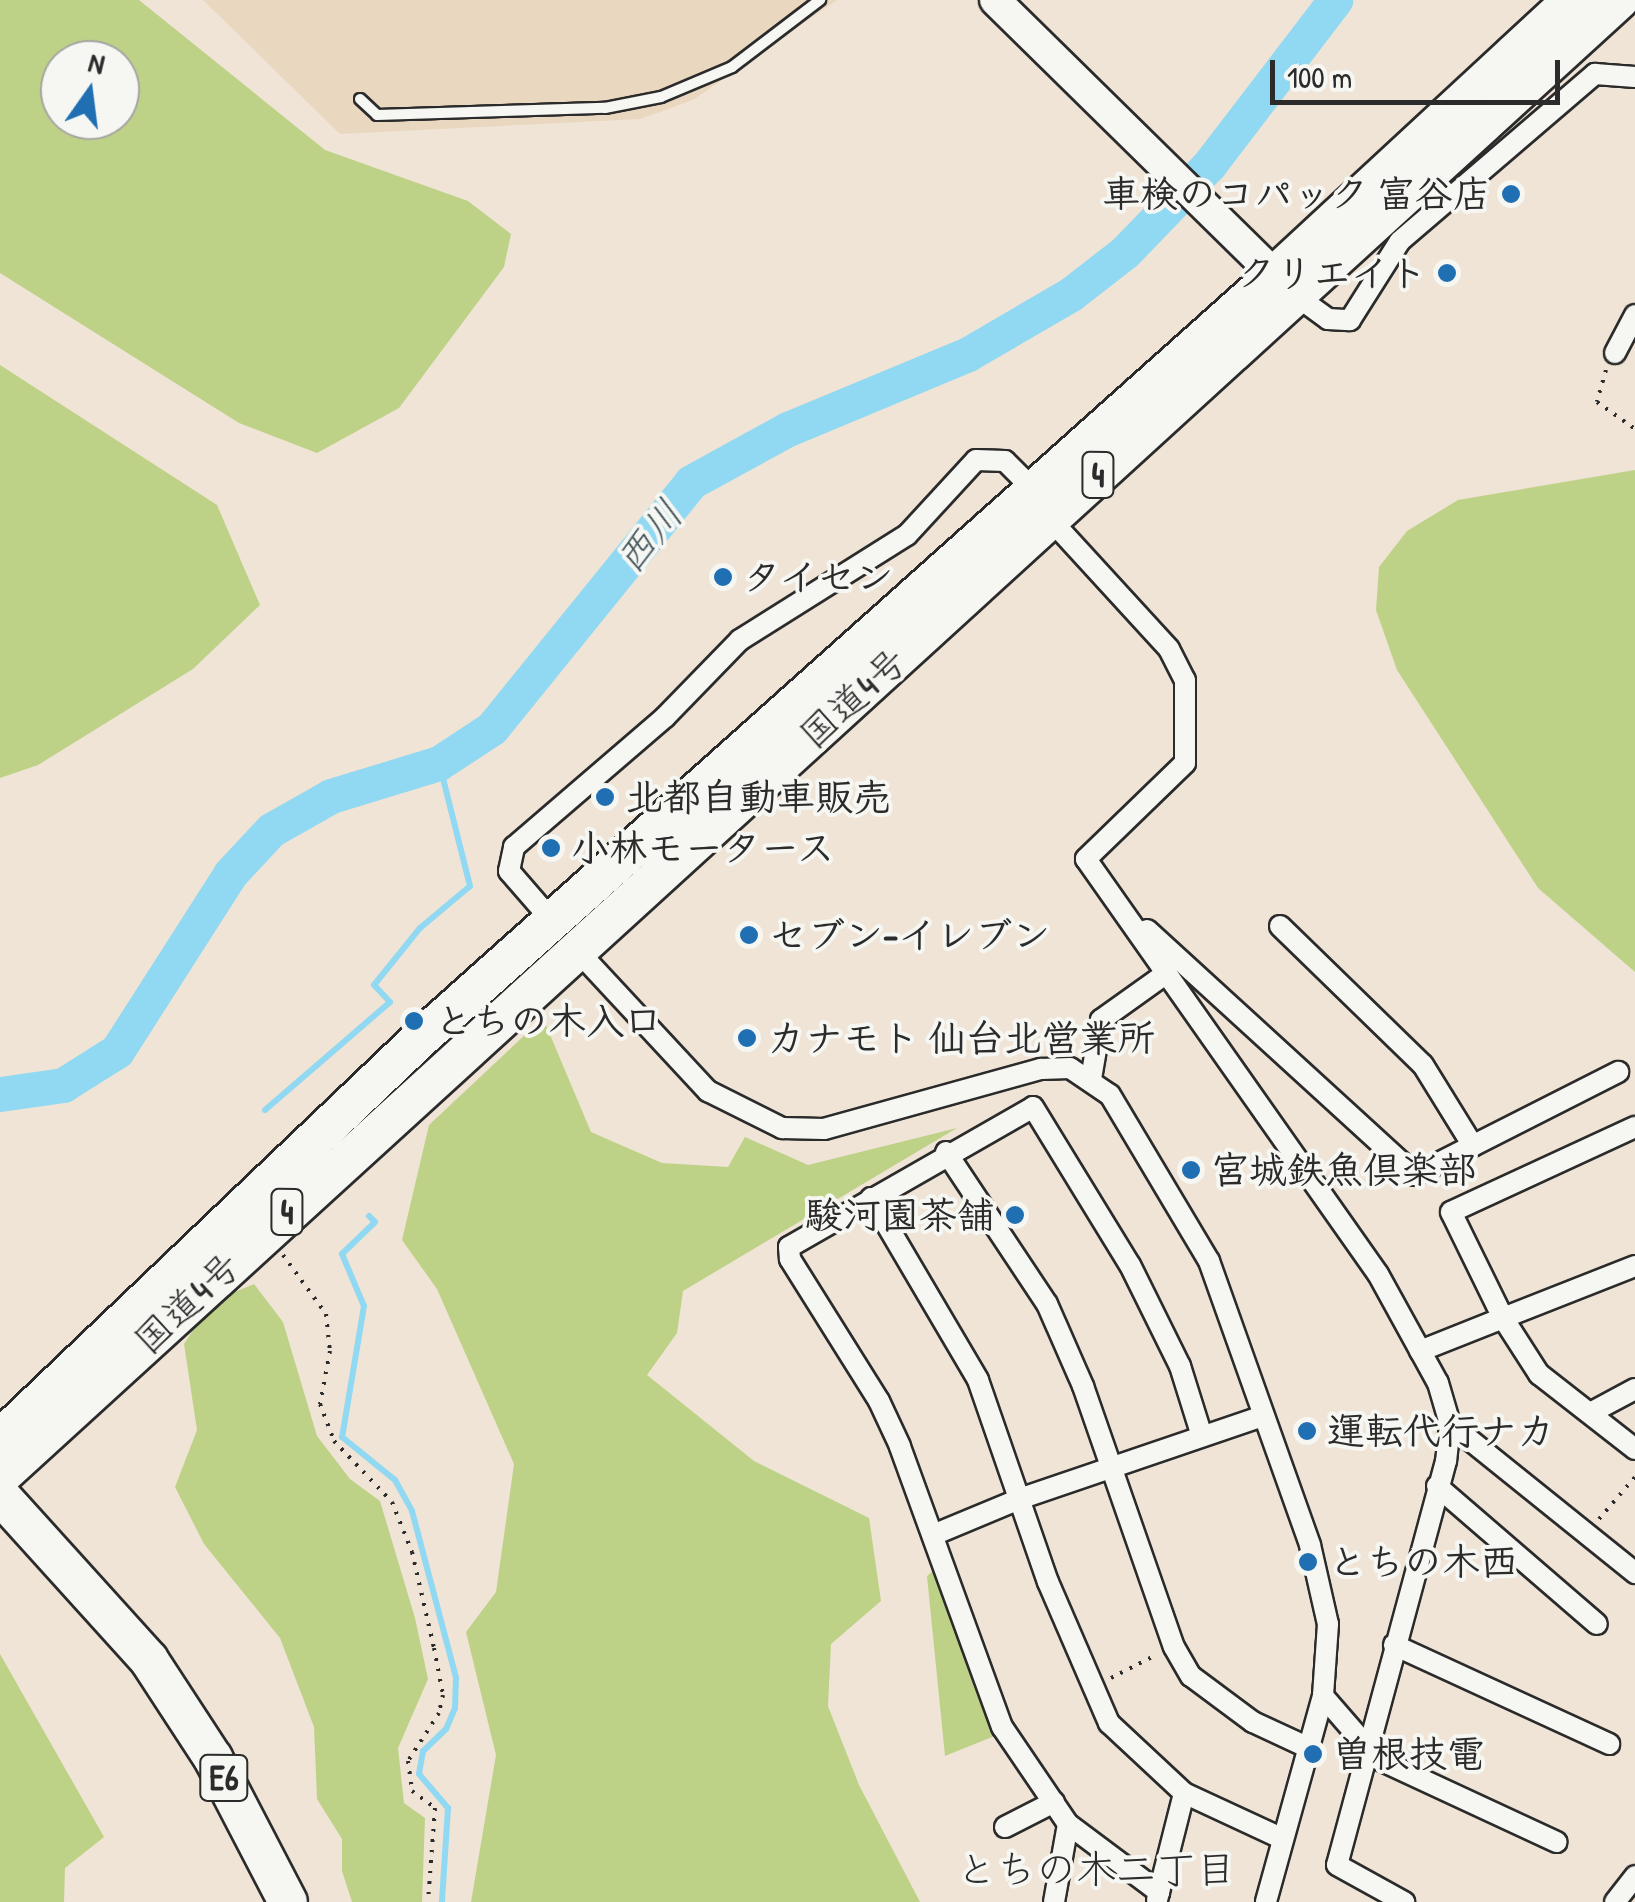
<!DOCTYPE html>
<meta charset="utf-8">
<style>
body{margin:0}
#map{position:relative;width:1635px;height:1902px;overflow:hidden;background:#efe4d5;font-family:"Patrick Hand","Klee One",sans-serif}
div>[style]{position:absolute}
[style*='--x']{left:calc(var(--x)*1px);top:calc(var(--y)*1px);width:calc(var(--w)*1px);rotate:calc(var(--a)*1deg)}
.built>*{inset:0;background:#ead7c0}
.green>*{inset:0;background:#bed287}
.stream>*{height:6px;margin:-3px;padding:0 3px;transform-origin:3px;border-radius:3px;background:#91d9f3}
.river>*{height:35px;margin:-17.5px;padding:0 17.5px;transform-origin:17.5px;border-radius:17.5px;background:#91d9f3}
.path>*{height:4px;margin-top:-2px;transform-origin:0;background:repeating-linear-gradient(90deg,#2b2b2b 0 2.5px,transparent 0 10.5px)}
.roads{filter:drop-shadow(2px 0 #2b2b2b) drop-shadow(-2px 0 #2b2b2b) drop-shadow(0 2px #2b2b2b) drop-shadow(0 -2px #2b2b2b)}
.lane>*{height:10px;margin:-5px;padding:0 5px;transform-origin:5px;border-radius:5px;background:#f6f6f2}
.street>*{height:20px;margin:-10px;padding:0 10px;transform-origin:10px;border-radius:10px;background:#f6f6f2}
.secondary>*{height:30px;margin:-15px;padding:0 15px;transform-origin:15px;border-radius:15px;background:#f6f6f2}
.highway>*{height:38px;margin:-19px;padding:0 19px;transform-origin:19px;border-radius:19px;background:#f6f6f2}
.dots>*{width:28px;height:28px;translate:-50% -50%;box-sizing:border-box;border:5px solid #f6f6f2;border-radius:50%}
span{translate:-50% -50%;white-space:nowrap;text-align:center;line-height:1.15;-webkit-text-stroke:8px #f6f6f2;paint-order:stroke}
.shield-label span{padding:2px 8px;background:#f6f6f2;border:2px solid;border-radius:8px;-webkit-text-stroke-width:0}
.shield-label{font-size:35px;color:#2b2b2b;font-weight:700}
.poi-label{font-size:38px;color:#2b2b2b;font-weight:700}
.right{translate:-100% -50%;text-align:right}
.left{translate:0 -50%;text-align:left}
.street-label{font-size:38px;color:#2b2b2b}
.water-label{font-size:40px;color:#44565d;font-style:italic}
.neighbourhood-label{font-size:40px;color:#2b2b2b}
.north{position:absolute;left:40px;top:40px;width:100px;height:100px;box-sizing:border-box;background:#f6f6f2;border:2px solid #a5a5a2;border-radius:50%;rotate:14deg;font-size:28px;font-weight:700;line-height:40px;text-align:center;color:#2b2b2b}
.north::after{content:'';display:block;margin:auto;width:35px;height:45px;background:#1f6fb2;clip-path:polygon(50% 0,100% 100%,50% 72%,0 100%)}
.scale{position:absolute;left:1270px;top:60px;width:290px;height:45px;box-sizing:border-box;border:5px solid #2b2b2b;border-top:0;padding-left:12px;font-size:30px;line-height:35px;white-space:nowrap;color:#2b2b2b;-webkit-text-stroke:8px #f6f6f2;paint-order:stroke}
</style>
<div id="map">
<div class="built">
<i style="clip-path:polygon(203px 0,837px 0,693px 100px,640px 119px,340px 134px)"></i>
</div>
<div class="green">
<i style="clip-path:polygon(evenodd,0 0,139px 0,325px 150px,468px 201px,511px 234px,504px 267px,399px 408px,317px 453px,239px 423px,0 273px,0 0,60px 60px,120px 60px,120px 120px,60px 120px,60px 60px)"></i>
<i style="clip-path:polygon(0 365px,217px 505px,260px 605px,193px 669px,38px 765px,0 778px)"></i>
<i style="clip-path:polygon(1635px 470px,1635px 972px,1538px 888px,1397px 670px,1376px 610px,1379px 567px,1407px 531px,1458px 500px)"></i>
<i style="clip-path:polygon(543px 1018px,591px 1132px,662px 1163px,728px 1167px,745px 1137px,808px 1165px,957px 1128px,683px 1291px,677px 1333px,647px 1375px,754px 1461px,869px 1518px,881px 1601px,831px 1644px,828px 1706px,859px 1785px,920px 1902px,471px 1902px,496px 1755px,466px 1632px,496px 1592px,514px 1464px,437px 1289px,402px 1240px,429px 1125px)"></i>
<i style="clip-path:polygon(254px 1284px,283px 1322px,317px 1436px,350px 1479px,380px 1501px,415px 1618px,428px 1679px,398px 1748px,404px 1803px,425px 1818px,422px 1902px,352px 1902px,342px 1871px,342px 1839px,317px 1799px,314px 1727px,280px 1638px,204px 1544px,175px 1487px,197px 1430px,184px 1344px,211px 1302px)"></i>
<i style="clip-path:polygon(934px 1570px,997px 1735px,945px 1756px,927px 1576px)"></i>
<i style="clip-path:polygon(0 1654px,104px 1837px,65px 1868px,64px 1902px,0 1902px)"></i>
</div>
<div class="stream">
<i style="--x:265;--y:1110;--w:165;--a:-40.8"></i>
<i style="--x:390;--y:1002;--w:23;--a:-133"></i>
<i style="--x:374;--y:985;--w:73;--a:-51.1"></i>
<i style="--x:420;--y:928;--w:65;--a:-40"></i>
<i style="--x:470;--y:886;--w:127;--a:-104.1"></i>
<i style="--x:369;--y:1216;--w:8;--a:45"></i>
<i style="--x:375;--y:1222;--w:46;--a:135.9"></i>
<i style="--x:342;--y:1254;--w:56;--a:67.1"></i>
<i style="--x:364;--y:1306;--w:133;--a:99.5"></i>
<i style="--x:342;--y:1437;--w:68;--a:39.1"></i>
<i style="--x:395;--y:1480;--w:35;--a:61"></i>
<i style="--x:412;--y:1511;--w:173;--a:75.2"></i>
<i style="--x:456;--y:1678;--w:30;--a:92"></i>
<i style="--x:455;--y:1708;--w:23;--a:113"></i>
<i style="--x:446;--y:1729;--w:32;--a:136"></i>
<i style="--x:423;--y:1751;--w:23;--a:100"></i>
<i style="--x:419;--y:1774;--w:45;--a:49.5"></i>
<i style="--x:448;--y:1808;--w:94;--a:93.7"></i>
</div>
<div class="river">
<i style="--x:0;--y:1094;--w:64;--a:-8.1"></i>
<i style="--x:63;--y:1085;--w:64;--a:-32.2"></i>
<i style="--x:117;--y:1051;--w:210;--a:-57.4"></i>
<i style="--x:230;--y:874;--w:60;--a:-47"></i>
<i style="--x:271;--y:830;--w:69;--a:-29.5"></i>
<i style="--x:331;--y:796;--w:113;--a:-17"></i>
<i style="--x:439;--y:763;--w:64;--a:-33.4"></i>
<i style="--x:492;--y:728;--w:316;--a:-51"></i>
<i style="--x:691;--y:482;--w:111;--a:-28.7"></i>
<i style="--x:788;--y:429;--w:195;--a:-22.6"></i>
<i style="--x:968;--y:354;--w:119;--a:-30.2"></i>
<i style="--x:1071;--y:294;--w:68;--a:-37.9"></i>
<i style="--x:1125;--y:252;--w:121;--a:-46"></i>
<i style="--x:1209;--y:165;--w:208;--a:-52.6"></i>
</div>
<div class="path">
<i style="--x:1606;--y:370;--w:33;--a:106"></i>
<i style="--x:1597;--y:402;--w:47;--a:35.4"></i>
<i style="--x:283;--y:1255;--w:73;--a:53.9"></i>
<i style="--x:326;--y:1314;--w:37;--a:84"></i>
<i style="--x:330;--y:1351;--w:54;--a:100.7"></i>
<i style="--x:320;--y:1404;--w:40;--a:69"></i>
<i style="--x:334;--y:1441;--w:84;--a:46.4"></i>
<i style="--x:392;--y:1502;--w:54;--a:68.2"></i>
<i style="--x:412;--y:1552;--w:98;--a:77.1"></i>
<i style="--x:434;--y:1648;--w:48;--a:79.2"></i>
<i style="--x:443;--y:1695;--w:18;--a:103"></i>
<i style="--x:439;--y:1713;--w:57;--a:122.9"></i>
<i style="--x:408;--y:1761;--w:30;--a:82"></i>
<i style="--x:412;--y:1791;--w:29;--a:36"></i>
<i style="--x:435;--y:1808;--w:94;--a:94.3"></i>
<i style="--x:1599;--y:1519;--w:55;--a:-49.4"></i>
<i style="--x:1111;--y:1678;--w:51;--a:-27.1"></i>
</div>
<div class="roads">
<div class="lane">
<i style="--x:360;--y:99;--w:23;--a:43"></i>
<i style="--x:377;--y:115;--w:228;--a:-1.8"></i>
<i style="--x:605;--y:108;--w:57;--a:-11.1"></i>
<i style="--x:661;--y:97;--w:77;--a:-22.9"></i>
<i style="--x:732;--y:67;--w:111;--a:-37.3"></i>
</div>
<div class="street">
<i style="--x:1295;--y:295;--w:41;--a:36"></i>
<i style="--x:1328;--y:319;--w:22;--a:3"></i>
<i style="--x:1350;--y:320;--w:93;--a:-57.7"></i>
<i style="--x:1400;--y:241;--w:257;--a:-40.6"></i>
<i style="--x:1595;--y:74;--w:40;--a:4.3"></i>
<i style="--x:1615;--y:353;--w:43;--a:-62.2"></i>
<i style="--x:1050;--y:519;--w:176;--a:47.5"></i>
<i style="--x:1169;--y:649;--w:35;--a:63"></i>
<i style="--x:1185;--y:680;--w:83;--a:90"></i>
<i style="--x:1185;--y:763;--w:138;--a:135.9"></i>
<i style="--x:1086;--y:859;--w:507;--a:54.87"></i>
<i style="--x:1378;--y:1274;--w:124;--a:61.2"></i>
<i style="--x:1438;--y:1383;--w:43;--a:73.7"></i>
<i style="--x:1450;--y:1424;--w:37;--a:96"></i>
<i style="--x:1446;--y:1461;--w:418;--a:105.1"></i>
<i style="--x:1337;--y:1865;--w:77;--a:28.9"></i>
<i style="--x:555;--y:924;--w:70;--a:-131"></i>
<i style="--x:509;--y:871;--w:25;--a:-78"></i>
<i style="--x:514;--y:847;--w:199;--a:-40.7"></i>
<i style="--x:665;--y:717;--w:107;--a:-45.8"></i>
<i style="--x:740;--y:640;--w:197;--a:-32.2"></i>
<i style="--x:907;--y:535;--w:102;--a:-47.4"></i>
<i style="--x:976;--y:460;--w:29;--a:2"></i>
<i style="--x:1005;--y:461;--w:38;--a:45"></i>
<i style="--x:1280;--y:926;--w:199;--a:44.2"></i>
<i style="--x:1423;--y:1065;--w:95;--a:58.3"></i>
<i style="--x:1147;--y:930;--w:363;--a:42.4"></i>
<i style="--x:1415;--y:1175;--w:228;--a:-26.9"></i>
<i style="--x:574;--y:947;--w:197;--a:47.1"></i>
<i style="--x:708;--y:1091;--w:83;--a:26.6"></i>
<i style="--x:782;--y:1128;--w:42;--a:1.4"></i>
<i style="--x:824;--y:1129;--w:225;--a:-15.5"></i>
<i style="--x:1041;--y:1069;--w:29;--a:-2"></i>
<i style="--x:1070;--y:1068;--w:48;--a:34"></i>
<i style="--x:1110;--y:1095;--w:193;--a:59.2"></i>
<i style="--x:1209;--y:1261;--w:301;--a:70.4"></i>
<i style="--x:1310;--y:1545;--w:81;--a:77.2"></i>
<i style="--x:1328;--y:1624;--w:72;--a:94"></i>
<i style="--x:1323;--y:1696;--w:214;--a:105.5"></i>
<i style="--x:1091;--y:1079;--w:60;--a:-80.4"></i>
<i style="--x:1101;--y:1020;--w:81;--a:-35.5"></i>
<i style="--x:946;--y:1152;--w:182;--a:56.4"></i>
<i style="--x:1047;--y:1304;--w:90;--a:66.3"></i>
<i style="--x:1083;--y:1386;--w:276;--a:70.8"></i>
<i style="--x:1174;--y:1647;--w:34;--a:60"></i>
<i style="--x:1191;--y:1676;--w:77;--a:36.6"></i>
<i style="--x:1253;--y:1722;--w:62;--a:24.9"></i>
<i style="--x:871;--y:1198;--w:211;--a:59.5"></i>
<i style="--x:978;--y:1380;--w:214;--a:70.9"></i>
<i style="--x:1048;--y:1582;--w:154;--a:66.6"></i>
<i style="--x:1109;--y:1723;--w:103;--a:43"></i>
<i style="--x:1184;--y:1793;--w:109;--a:24.9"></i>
<i style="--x:1635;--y:1266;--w:142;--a:158.5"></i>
<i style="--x:1503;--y:1318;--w:67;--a:57.3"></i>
<i style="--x:1539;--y:1374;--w:122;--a:38"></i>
<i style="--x:1420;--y:1351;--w:89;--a:-21.7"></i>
<i style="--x:1503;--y:1318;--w:118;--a:-116.1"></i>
<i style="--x:1451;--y:1212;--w:203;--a:-24.8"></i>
<i style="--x:1592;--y:1412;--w:49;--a:-28.1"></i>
<i style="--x:1450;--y:1424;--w:238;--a:38.8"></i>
<i style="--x:1437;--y:1486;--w:211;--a:40.8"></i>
<i style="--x:933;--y:1535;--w:96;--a:-22.6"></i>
<i style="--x:1022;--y:1498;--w:255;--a:-18.8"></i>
<i style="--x:1394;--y:1645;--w:237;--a:24.7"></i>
<i style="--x:1323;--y:1696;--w:69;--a:49.1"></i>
<i style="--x:1367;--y:1754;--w:209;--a:24.9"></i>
<i style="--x:1068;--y:1824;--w:114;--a:36.8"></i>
<i style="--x:1005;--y:1827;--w:55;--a:-27"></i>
<i style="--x:1157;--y:1900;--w:110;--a:-75.8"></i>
<i style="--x:1054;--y:1902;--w:79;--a:-79.8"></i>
<i style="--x:1068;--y:1824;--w:117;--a:-124.2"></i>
<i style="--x:1002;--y:1727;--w:299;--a:-110"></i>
<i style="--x:900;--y:1446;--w:50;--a:-115"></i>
<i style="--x:879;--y:1401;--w:168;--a:-122.1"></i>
<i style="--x:790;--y:1259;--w:12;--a:-95"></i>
<i style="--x:789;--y:1247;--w:281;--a:-29.8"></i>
<i style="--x:1033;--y:1107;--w:185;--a:58.5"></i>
<i style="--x:1130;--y:1265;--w:113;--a:63.7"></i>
<i style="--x:1180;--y:1366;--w:73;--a:72.6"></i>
<i style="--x:1615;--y:1902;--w:33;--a:-52"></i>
</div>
<div class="secondary">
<i style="--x:995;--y:0;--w:412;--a:44.5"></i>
</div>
<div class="highway">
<i style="--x:0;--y:1439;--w:581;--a:-43.61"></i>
<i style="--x:421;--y:1038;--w:1145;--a:-41.78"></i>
<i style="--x:1275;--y:275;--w:405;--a:-42.8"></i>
<i style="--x:0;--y:1477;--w:2192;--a:-42.37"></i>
<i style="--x:0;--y:1495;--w:222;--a:47.9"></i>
<i style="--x:149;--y:1660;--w:117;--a:56.9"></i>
<i style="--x:213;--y:1758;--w:162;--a:62.5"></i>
</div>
</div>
<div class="dots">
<i style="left:1511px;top:194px;background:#1f6fb2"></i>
<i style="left:1447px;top:273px;background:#1f6fb2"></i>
<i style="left:723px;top:577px;background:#1f6fb2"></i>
<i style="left:605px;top:797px;background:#1f6fb2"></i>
<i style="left:551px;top:848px;background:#1f6fb2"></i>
<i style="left:749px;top:935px;background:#1f6fb2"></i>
<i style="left:414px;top:1021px;background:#1f6fb2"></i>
<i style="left:747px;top:1038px;background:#1f6fb2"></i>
<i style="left:1191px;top:1170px;background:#1f6fb2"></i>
<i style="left:1015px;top:1215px;background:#1f6fb2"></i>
<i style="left:1307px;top:1431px;background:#1f6fb2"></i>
<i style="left:1308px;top:1562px;background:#1f6fb2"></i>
<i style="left:1313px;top:1754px;background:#1f6fb2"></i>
</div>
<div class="shield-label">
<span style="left:1098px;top:475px">4</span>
<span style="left:287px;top:1212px">4</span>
<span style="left:224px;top:1778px">E6</span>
</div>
<div class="poi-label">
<span class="right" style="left:1491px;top:194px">車検のコパック 富谷店</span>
<span class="right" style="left:1427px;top:273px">クリエイト</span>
<span class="left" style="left:743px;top:577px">タイセン</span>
<span class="left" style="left:625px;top:797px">北都自動車販売</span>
<span class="left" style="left:571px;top:848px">小林モータース</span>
<span class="left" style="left:769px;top:935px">セブン-イレブン</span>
<span class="left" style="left:434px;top:1021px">とちの木入口</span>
<span class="left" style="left:767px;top:1038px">カナモト 仙台北営業所</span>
<span class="left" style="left:1211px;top:1170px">宮城鉄魚倶楽部</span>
<span class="right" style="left:995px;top:1215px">駿河園茶舗</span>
<span class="left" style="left:1327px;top:1431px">運転代行ナカ</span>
<span class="left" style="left:1328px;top:1562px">とちの木西</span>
<span class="left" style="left:1333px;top:1754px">曽根技電</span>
</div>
<div class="street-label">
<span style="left:853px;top:698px;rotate:-42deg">国道4号</span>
<span style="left:187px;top:1303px;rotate:-43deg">国道4号</span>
</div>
<div class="water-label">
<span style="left:648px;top:536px;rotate:-51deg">西川</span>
</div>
<div class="neighbourhood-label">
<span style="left:1096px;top:1868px">とちの木二丁目</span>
</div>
<div class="north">N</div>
<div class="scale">100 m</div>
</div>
